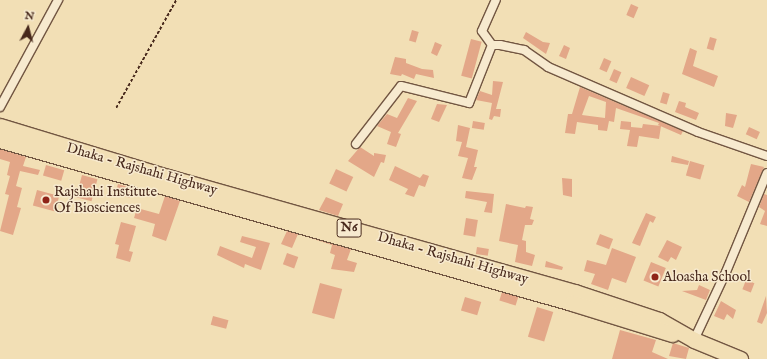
<!DOCTYPE html>
<style>
body{margin:0}
#map{position:relative;width:767px;height:359px;overflow:hidden;background:#f2dfb5;font-family:"IM FELL English",serif}
div>[style]{position:absolute}
[style*='--x']{left:calc(var(--x)*1px);top:calc(var(--y)*1px);width:calc(var(--w)*1px);rotate:calc(var(--a)*1deg)}
.building>*{inset:0;background:#e3a788;transform-origin:0 0}
.path>*{height:1.5px;margin-top:-0.75px;transform-origin:0;background:repeating-linear-gradient(90deg,#47281b 0 3px,transparent 0 5px)}
.roads{filter:drop-shadow(1px 0 #725642) drop-shadow(-1px 0 #725642) drop-shadow(0 1px #725642) drop-shadow(0 -1px #725642)}
.street>*{height:8px;margin:-4px;padding:0 4px;transform-origin:4px;border-radius:4px;background:#f7eacf}
.highway>*{height:15px;margin:-7.5px;padding:0 7.5px;transform-origin:7.5px;border-radius:7.5px;background:#f2dfb5}
.dots>*{width:11px;height:11px;translate:-50% -50%;box-sizing:border-box;border:2px solid #f7eacf;border-radius:50%}
span{translate:-50% -50%;white-space:nowrap;text-align:center;line-height:1.15;-webkit-text-stroke:3px #f7eacf;paint-order:stroke}
.shield-label span{padding:1px 3px;background:#f7eacf;border:1px solid;border-radius:3px;-webkit-text-stroke-width:0}
.shield-label{font-size:13px;color:#47281b;font-weight:700}
.street-label{font-size:14px;color:#47281b}
.poi-label{font-size:14px;color:#47281b}
.left{translate:0 -50%;text-align:left}
.north{position:absolute;left:8px;top:8px;width:40px;height:40px;-webkit-text-stroke:3px #f7eacf;paint-order:stroke;rotate:7deg;font-size:11px;font-weight:700;line-height:16px;text-align:center;color:#47281b}
.north::after{content:'';display:block;margin:auto;width:14px;height:18px;background:#47281b;clip-path:polygon(50% 0,100% 100%,50% 72%,0 100%)}
</style>
<div id="map">
<div class="building">
<i style="left:631px;top:4px;width:8px;height:12px;rotate:23deg"></i>
<i style="left:412px;top:30px;width:7px;height:11px;rotate:16deg"></i>
<i style="clip-path:polygon(526px 32px,543px 42px,550px 43px,546px 54px,523px 38px)"></i>
<i style="left:710px;top:37px;width:7px;height:12px;rotate:16deg"></i>
<i style="left:471px;top:39px;width:11px;height:38px;rotate:15deg"></i>
<i style="clip-path:polygon(435px 42px,442px 45px,437px 56px,431px 53px)"></i>
<i style="clip-path:polygon(564px 45px,570px 48px,566px 59px,559px 56px)"></i>
<i style="clip-path:polygon(690px 48px,697px 51px,693px 66px,718px 76px,714px 87px,682px 74px)"></i>
<i style="clip-path:polygon(395px 57px,406px 59px,406px 63px,422px 69px,433px 70px,434px 78px,416px 74px,414px 79px,402px 74px,401px 76px,390px 74px)"></i>
<i style="left:604px;top:58px;width:8px;height:12px;rotate:23deg"></i>
<i style="left:614px;top:69px;width:8px;height:12px;rotate:23deg"></i>
<i style="left:631px;top:77px;width:20px;height:12px;rotate:24deg"></i>
<i style="clip-path:polygon(493px 81px,503px 82px,496px 109px,501px 109px,500px 117px,494px 116px,492px 120px,489px 119px,492px 103px,476px 100px,480px 91px,492px 95px)"></i>
<i style="clip-path:polygon(evenodd,580px 87px,683px 131px,681px 135px,658px 125px,659px 123px,616px 108px,614px 122px,609px 121px,607px 131px,598px 130px,598px 125px,577px 122px,575px 134px,565px 133px,568px 114px,572px 114px,580px 87px,589px 96px,606px 102px,605px 118px,582px 115px,589px 96px)"></i>
<i style="left:663px;top:92px;width:7px;height:11px;rotate:16deg"></i>
<i style="clip-path:polygon(408px 98px,417px 101px,398px 133px,401px 134px,396px 147px,387px 144px,391px 132px,377px 126px,387px 114px,397px 118px)"></i>
<i style="clip-path:polygon(679px 101px,686px 103px,685px 107px,699px 113px,696px 120px,675px 112px)"></i>
<i style="clip-path:polygon(437px 104px,447px 105px,439px 122px,431px 119px)"></i>
<i style="clip-path:polygon(726px 113px,737px 115px,733px 128px,725px 126px)"></i>
<i style="left:473px;top:121px;width:12px;height:7px;rotate:9deg"></i>
<i style="clip-path:polygon(621px 121px,631px 122px,631px 127px,642px 128px,643px 124px,661px 126px,659px 139px,639px 136px,637px 147px,627px 146px,630px 130px,620px 129px)"></i>
<i style="clip-path:polygon(458px 125px,470px 128px,466px 147px,478px 150px,474px 167px,477px 167px,472px 180px,462px 178px,468px 158px,458px 156px,462px 142px,456px 141px)"></i>
<i style="left:749px;top:127px;width:12px;height:8px;rotate:24deg"></i>
<i style="clip-path:polygon(360px 147px,374px 156px,374px 153px,386px 155px,384px 163px,381px 162px,374px 177px,348px 161px)"></i>
<i style="clip-path:polygon(0 149px,26px 157px,23px 166px,40px 170px,38px 175px,20px 171px,16px 186px,22px 188px,17px 207px,21px 208px,13px 235px,0 231px,9px 195px,5px 194px,10px 176px,7px 175px,10px 162px,0 159px)"></i>
<i style="clip-path:polygon(672px 156px,689px 161px,688px 165px,671px 162px)"></i>
<i style="left:690px;top:161px;width:15px;height:15px;rotate:16deg"></i>
<i style="clip-path:polygon(751px 164px,764px 167px,749px 202px,737px 196px,742px 185px,745px 187px)"></i>
<i style="left:46px;top:165px;width:19px;height:11px;rotate:16deg"></i>
<i style="clip-path:polygon(395px 166px,420px 178px,423px 174px,429px 176px,425px 187px,419px 185px,414px 197px,405px 194px,408px 189px,389px 180px)"></i>
<i style="left:336px;top:169px;width:19px;height:16px;rotate:25deg"></i>
<i style="left:82px;top:175px;width:16px;height:23px;rotate:15deg"></i>
<i style="clip-path:polygon(562px 178px,572px 179px,572px 197px,563px 195px)"></i>
<i style="left:118px;top:184px;width:15px;height:10px;rotate:16deg"></i>
<i style="left:37px;top:190px;width:23px;height:16px;rotate:15deg"></i>
<i style="clip-path:polygon(466px 191px,494px 194px,492px 213px,484px 212px,487px 202px,465px 198px)"></i>
<i style="clip-path:polygon(764px 194px,767px 195px,767px 226px,760px 224px,765px 211px,759px 207px)"></i>
<i style="clip-path:polygon(165px 196px,180px 201px,166px 241px,152px 236px,155px 224px,134px 218px,137px 208px,159px 214px)"></i>
<i style="clip-path:polygon(326px 197px,343px 204px,338px 216px,319px 210px)"></i>
<i style="clip-path:polygon(506px 204px,525px 208px,526px 206px,533px 207px,530px 219px,534px 220px,532px 225px,525px 225px,522px 240px,526px 241px,526px 252px,535px 255px,532px 266px,515px 262px,518px 245px,499px 241px)"></i>
<i style="clip-path:polygon(646px 213px,656px 217px,653px 223px,650px 221px,640px 246px,632px 243px)"></i>
<i style="left:466px;top:218px;width:12px;height:17px;rotate:9deg"></i>
<i style="clip-path:polygon(121px 222px,136px 226px,129px 251px,133px 252px,130px 262px,116px 258px,119px 245px,115px 244px)"></i>
<i style="clip-path:polygon(287px 231px,306px 236px,298px 234px,292px 248px,281px 244px)"></i>
<i style="left:600px;top:234px;width:14px;height:11px;rotate:21deg"></i>
<i style="clip-path:polygon(242px 236px,270px 243px,261px 270px,245px 264px,244px 268px,217px 255px,220px 246px,252px 258px,256px 247px,240px 242px)"></i>
<i style="clip-path:polygon(307px 237px,351px 249px,347px 260px,357px 263px,354px 272px,331px 269px,335px 255px,330px 253px,332px 245px)"></i>
<i style="clip-path:polygon(667px 240px,682px 247px,676px 260px,671px 257px,668px 262px,658px 257px)"></i>
<i style="left:477px;top:247px;width:12px;height:7px;rotate:9deg"></i>
<i style="clip-path:polygon(612px 248px,636px 257px,626px 283px,612px 278px,608px 290px,591px 284px,595px 274px,584px 271px,587px 260px,606px 265px)"></i>
<i style="left:287px;top:253px;width:12px;height:12px;rotate:20deg"></i>
<i style="clip-path:polygon(546px 261px,563px 267px,562px 270px,545px 267px)"></i>
<i style="left:651px;top:262px;width:16px;height:20px;rotate:22deg"></i>
<i style="left:746px;top:280px;width:9px;height:10px;rotate:21deg"></i>
<i style="left:320px;top:283px;width:23px;height:31px;rotate:15deg"></i>
<i style="clip-path:polygon(699px 285px,710px 290px,706px 300px,682px 291px,697px 290px)"></i>
<i style="left:502px;top:292px;width:17px;height:9px;rotate:17deg"></i>
<i style="clip-path:polygon(766px 296px,767px 313px,762px 324px,757px 322px)"></i>
<i style="left:465px;top:297px;width:17px;height:14px;rotate:17deg"></i>
<i style="clip-path:polygon(721px 301px,736px 310px,733px 319px,727px 314px,724px 320px,714px 316px)"></i>
<i style="left:537px;top:307px;width:17px;height:31px;rotate:17deg"></i>
<i style="left:213px;top:316px;width:16px;height:9px;rotate:15deg"></i>
<i style="clip-path:polygon(620px 330px,656px 340px,652px 352px,668px 359px,612px 359px)"></i>
<i style="clip-path:polygon(673px 343px,689px 348px,686px 359px,669px 356px)"></i>
</div>
<div class="path">
<i style="--x:116;--y:108;--w:124;--a:-60.9"></i>
</div>
<div class="roads">
<div class="street">
<i style="--x:492;--y:45;--w:17;--a:-126"></i>
<i style="--x:482;--y:31;--w:34;--a:-66"></i>
<i style="--x:0;--y:107;--w:122;--a:-61.5"></i>
<i style="--x:356;--y:144;--w:73;--a:-52.2"></i>
<i style="--x:401;--y:86;--w:70;--a:14"></i>
<i style="--x:469;--y:103;--w:62;--a:-68.4"></i>
<i style="--x:492;--y:45;--w:8;--a:0"></i>
<i style="--x:500;--y:45;--w:25;--a:12"></i>
<i style="--x:524;--y:50;--w:29;--a:35"></i>
<i style="--x:548;--y:67;--w:163;--a:23.4"></i>
<i style="--x:698;--y:132;--w:73;--a:19.2"></i>
<i style="--x:694;--y:340;--w:75;--a:-64.8"></i>
<i style="--x:726;--y:272;--w:107;--a:-67.5"></i>
</div>
<div class="highway">
<i style="--x:0;--y:126;--w:176;--a:16.9"></i>
<i style="--x:168;--y:177;--w:423;--a:15.8"></i>
<i style="--x:575;--y:292;--w:89;--a:18.4"></i>
<i style="--x:659;--y:320;--w:40;--a:29.7"></i>
<i style="--x:694;--y:340;--w:50;--a:22.4"></i>
<i style="--x:0;--y:140;--w:595;--a:15.91"></i>
<i style="--x:572;--y:303;--w:105;--a:17.2"></i>
</div>
</div>
<div class="dots">
<i style="left:46px;top:200px;background:#8f2418"></i>
<i style="left:655px;top:277px;background:#8f2418"></i>
</div>
<div class="shield-label">
<span style="left:349px;top:228px">N6</span>
</div>
<div class="street-label">
<span style="left:142px;top:169px;rotate:16deg">Dhaka - Rajshahi Highway</span>
<span style="left:453px;top:258px;rotate:16deg">Dhaka - Rajshahi Highway</span>
</div>
<div class="poi-label">
<span class="left" style="left:54px;top:200px">Rajshahi Institute<br>Of Biosciences</span>
<span class="left" style="left:663px;top:277px">Aloasha School</span>
</div>
<div class="north">N</div>
</div>
